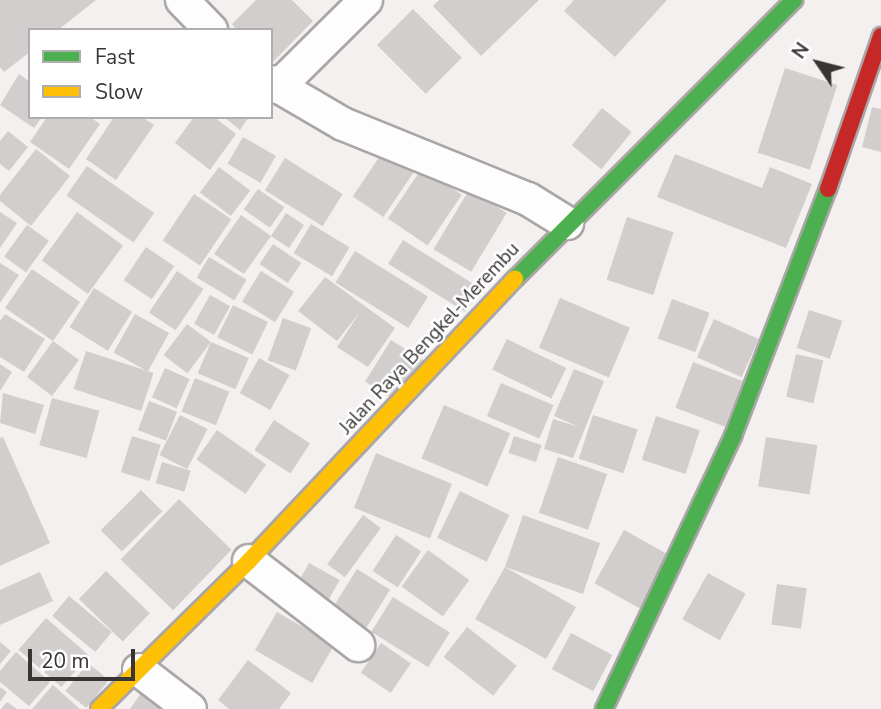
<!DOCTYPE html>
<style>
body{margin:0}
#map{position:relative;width:881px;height:709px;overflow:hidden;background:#f4f0ef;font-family:"Nunito Sans",sans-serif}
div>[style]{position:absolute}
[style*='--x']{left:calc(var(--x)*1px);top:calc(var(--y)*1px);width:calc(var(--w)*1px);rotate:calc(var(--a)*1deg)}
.building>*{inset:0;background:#d1cecd;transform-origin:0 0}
.roads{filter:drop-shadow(2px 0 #aaa6a5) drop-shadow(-2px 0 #aaa6a5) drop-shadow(0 2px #aaa6a5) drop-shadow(0 -2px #aaa6a5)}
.street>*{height:32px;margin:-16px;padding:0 16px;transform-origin:16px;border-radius:16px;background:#fdfdfd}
.fast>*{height:16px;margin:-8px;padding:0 8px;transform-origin:8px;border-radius:8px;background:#4caf50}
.slow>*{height:16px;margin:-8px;padding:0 8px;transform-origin:8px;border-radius:8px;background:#ffc107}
.jam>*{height:16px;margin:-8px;padding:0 8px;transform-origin:8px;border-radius:8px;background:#c62828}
span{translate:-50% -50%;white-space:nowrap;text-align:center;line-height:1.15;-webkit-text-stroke:5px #fff;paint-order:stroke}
.street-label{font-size:19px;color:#383534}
.legend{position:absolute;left:28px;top:28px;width:245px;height:91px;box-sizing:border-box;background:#fff;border:2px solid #afaeae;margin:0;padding:9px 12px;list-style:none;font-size:21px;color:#383534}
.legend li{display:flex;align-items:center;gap:14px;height:35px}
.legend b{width:35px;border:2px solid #afaeae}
.north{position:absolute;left:783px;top:28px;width:70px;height:70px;-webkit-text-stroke:5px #fff;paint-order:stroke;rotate:305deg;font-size:19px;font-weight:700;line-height:28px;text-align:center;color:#383534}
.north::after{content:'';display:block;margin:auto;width:24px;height:32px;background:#383534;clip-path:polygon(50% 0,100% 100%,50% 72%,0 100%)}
.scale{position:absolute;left:28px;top:649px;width:107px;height:32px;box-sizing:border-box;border:4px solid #383534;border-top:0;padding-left:9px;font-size:21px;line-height:24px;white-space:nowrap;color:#383534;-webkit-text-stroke:5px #fff;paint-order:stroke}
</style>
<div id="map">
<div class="building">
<i style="clip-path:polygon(0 0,96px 0,58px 30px,30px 30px,30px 52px,4px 72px,0 67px)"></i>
<i style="clip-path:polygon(256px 0,292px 0,313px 21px,271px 64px,271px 30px,237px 30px,232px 24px)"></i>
<i style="clip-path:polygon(439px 0,539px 0,481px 56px,433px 6px)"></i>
<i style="clip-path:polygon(574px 0,667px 0,615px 57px,564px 11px)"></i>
<i style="left:413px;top:9px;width:69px;height:51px;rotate:45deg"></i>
<i style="left:785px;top:68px;width:55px;height:89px;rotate:18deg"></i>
<i style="clip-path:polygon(19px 74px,30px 82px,30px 117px,42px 117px,34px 128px,0 105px)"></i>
<i style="clip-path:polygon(872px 107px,881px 109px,881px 152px,862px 147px)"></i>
<i style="left:602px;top:108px;width:38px;height:48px;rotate:39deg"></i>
<i style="clip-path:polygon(47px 117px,90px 117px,100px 124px,69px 169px,30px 142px)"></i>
<i style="clip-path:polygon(114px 117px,142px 117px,154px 125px,116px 180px,86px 159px)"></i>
<i style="clip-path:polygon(194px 117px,214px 117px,236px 134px,210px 170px,175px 143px)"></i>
<i style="clip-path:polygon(224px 117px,249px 117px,240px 130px)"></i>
<i style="clip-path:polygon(8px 131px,28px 147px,9px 171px,0 164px,0 141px)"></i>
<i style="left:243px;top:137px;width:38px;height:31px;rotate:30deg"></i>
<i style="clip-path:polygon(36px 149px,70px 176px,31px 226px,0 201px,0 195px)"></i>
<i style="left:384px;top:150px;width:37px;height:56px;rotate:34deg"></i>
<i style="clip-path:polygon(675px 154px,762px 188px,770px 167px,812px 184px,786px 248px,657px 197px)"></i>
<i style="left:285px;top:158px;width:68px;height:38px;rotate:32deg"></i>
<i style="left:87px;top:166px;width:82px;height:36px;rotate:35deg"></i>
<i style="left:219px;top:167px;width:39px;height:32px;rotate:37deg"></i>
<i style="left:422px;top:168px;width:48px;height:61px;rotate:34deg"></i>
<i style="left:258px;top:189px;width:32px;height:25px;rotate:35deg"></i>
<i style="left:469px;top:190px;width:44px;height:69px;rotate:31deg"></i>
<i style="left:194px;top:194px;width:45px;height:56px;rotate:34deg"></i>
<i style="clip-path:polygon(0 212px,17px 223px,0 248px)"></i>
<i style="left:77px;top:212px;width:57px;height:60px;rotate:36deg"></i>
<i style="clip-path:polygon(286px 213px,304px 225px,289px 248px,271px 236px,244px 274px,214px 254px,241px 215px,271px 236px)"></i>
<i style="left:627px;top:217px;width:49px;height:66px;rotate:18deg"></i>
<i style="left:311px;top:224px;width:45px;height:34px;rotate:31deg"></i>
<i style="left:27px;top:225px;width:27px;height:39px;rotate:36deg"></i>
<i style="left:403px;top:240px;width:91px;height:28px;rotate:32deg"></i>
<i style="left:273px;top:244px;width:34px;height:24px;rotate:34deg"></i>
<i style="left:146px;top:247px;width:34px;height:40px;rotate:34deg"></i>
<i style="left:355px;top:251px;width:86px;height:37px;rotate:32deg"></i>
<i style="left:209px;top:257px;width:44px;height:24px;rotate:31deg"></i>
<i style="clip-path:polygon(0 263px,19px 275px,0 303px)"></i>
<i style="clip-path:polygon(32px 269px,80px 302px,53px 341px,79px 360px,52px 396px,27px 377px,53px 341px,5px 308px)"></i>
<i style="left:177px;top:271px;width:32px;height:50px;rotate:34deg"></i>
<i style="left:261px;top:271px;width:39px;height:36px;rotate:32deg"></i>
<i style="clip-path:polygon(325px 277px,395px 328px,368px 367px,337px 347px,360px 312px,337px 341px,298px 311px)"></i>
<i style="left:94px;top:288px;width:45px;height:46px;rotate:32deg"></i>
<i style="left:210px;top:295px;width:23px;height:33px;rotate:29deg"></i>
<i style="left:560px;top:298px;width:76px;height:54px;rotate:23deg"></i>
<i style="left:672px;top:299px;width:40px;height:42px;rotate:20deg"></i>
<i style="left:233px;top:305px;width:39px;height:36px;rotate:26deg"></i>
<i style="left:809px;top:310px;width:35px;height:40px;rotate:18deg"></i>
<i style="clip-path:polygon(5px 314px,45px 339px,24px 372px,0 357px,0 321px)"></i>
<i style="left:135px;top:314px;width:39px;height:44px;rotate:29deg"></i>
<i style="left:283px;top:318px;width:30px;height:45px;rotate:20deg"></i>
<i style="left:714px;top:319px;width:49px;height:42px;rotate:24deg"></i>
<i style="left:187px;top:324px;width:30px;height:39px;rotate:37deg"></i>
<i style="left:507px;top:339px;width:66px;height:34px;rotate:26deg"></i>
<i style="left:391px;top:340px;width:39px;height:49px;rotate:32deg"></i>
<i style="left:211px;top:342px;width:41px;height:34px;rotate:23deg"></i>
<i style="left:86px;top:351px;width:71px;height:40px;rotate:18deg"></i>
<i style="left:796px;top:354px;width:28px;height:44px;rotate:13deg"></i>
<i style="left:259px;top:358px;width:35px;height:40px;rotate:29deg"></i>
<i style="left:693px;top:362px;width:53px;height:49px;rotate:21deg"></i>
<i style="clip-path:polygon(0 364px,12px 372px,0 391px)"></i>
<i style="left:165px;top:368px;width:27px;height:32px;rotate:24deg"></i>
<i style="clip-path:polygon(574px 369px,604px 381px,573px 458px,544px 449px,553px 419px,579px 427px,554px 416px)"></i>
<i style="left:195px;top:378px;width:37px;height:36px;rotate:22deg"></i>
<i style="left:501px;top:383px;width:57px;height:36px;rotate:23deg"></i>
<i style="clip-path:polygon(3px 393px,44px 405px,35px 434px,0 423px)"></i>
<i style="left:52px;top:398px;width:49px;height:49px;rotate:15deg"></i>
<i style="left:149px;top:401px;width:30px;height:31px;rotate:21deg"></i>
<i style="left:444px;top:405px;width:72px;height:58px;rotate:23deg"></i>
<i style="left:180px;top:415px;width:31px;height:45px;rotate:27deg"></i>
<i style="left:593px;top:415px;width:47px;height:46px;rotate:18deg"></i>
<i style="left:656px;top:416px;width:46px;height:46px;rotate:18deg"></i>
<i style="left:274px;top:420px;width:43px;height:36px;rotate:33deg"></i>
<i style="left:217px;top:430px;width:60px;height:36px;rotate:35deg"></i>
<i style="left:132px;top:436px;width:30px;height:38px;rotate:17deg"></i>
<i style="left:514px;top:436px;width:29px;height:18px;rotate:18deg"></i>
<i style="clip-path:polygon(3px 437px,50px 543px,0 566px,0 438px)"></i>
<i style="left:766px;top:437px;width:52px;height:50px;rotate:9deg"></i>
<i style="left:376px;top:453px;width:82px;height:59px;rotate:22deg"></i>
<i style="left:558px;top:457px;width:52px;height:59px;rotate:19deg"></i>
<i style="left:162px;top:462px;width:30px;height:22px;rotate:17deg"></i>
<i style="left:141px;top:490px;width:30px;height:57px;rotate:45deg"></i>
<i style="left:460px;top:491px;width:55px;height:52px;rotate:26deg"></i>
<i style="left:179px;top:499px;width:73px;height:84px;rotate:44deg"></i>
<i style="left:363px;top:515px;width:22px;height:61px;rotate:36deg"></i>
<i style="clip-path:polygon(523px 515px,600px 543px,583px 594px,505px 567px,576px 607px,546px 659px,475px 619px,505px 567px)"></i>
<i style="left:624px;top:530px;width:52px;height:61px;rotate:29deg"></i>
<i style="left:396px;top:535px;width:30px;height:43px;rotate:33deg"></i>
<i style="left:428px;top:550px;width:51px;height:45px;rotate:36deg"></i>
<i style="left:309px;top:563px;width:35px;height:32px;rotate:29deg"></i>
<i style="left:357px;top:569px;width:39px;height:55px;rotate:32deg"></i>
<i style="left:106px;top:571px;width:61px;height:39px;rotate:44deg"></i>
<i style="clip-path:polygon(40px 572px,53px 601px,0 625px,0 590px)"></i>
<i style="left:708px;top:573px;width:43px;height:53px;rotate:29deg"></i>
<i style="left:777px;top:584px;width:30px;height:41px;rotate:8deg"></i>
<i style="left:69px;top:596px;width:56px;height:26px;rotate:40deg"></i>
<i style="left:393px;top:597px;width:67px;height:41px;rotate:32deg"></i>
<i style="left:277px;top:612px;width:66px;height:44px;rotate:30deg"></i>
<i style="left:46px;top:618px;width:57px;height:42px;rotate:41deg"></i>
<i style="left:467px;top:627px;width:63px;height:38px;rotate:38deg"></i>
<i style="left:571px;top:633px;width:47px;height:41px;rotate:28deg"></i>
<i style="clip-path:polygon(0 642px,11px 651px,0 664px)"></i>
<i style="left:381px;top:643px;width:36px;height:36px;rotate:34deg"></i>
<i style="clip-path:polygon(16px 652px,50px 682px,29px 706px,0 682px,0 671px)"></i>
<i style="clip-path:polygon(248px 660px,291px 693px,279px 709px,229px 709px,218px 700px)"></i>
<i style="left:88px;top:663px;width:27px;height:36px;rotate:39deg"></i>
<i style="clip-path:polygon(147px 684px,183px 709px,130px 709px)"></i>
<i style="clip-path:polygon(53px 685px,80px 709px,32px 709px)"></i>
<i style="clip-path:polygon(0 687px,7px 692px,0 702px)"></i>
<i style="clip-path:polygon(7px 702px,17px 709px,1px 709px)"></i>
</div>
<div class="roads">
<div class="street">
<i style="--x:182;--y:0;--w:42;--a:46"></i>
<i style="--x:271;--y:82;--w:83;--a:30.3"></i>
<i style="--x:343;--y:124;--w:200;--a:22.1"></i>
<i style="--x:528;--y:199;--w:46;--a:31.6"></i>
<i style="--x:278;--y:87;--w:124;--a:-44.7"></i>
<i style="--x:249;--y:561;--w:138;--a:37.6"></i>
<i style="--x:139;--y:670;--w:64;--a:37.4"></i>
</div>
<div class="fast">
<i style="--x:515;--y:279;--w:395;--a:-45"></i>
<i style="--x:604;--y:709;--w:302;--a:-64.7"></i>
<i style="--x:733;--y:436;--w:265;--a:-69"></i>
</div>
<div class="slow">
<i style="--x:99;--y:709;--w:211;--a:-44.6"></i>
<i style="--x:249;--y:561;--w:388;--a:-46.7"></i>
</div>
<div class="jam">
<i style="--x:828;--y:189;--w:162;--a:-70.9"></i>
</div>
</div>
<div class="street-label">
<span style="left:430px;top:339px;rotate:-47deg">Jalan Raya Bengkel-Merembu</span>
</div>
<ul class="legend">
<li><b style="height:9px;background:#4caf50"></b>Fast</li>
<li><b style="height:9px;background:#ffc107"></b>Slow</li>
</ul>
<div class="north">N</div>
<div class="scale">20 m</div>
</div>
